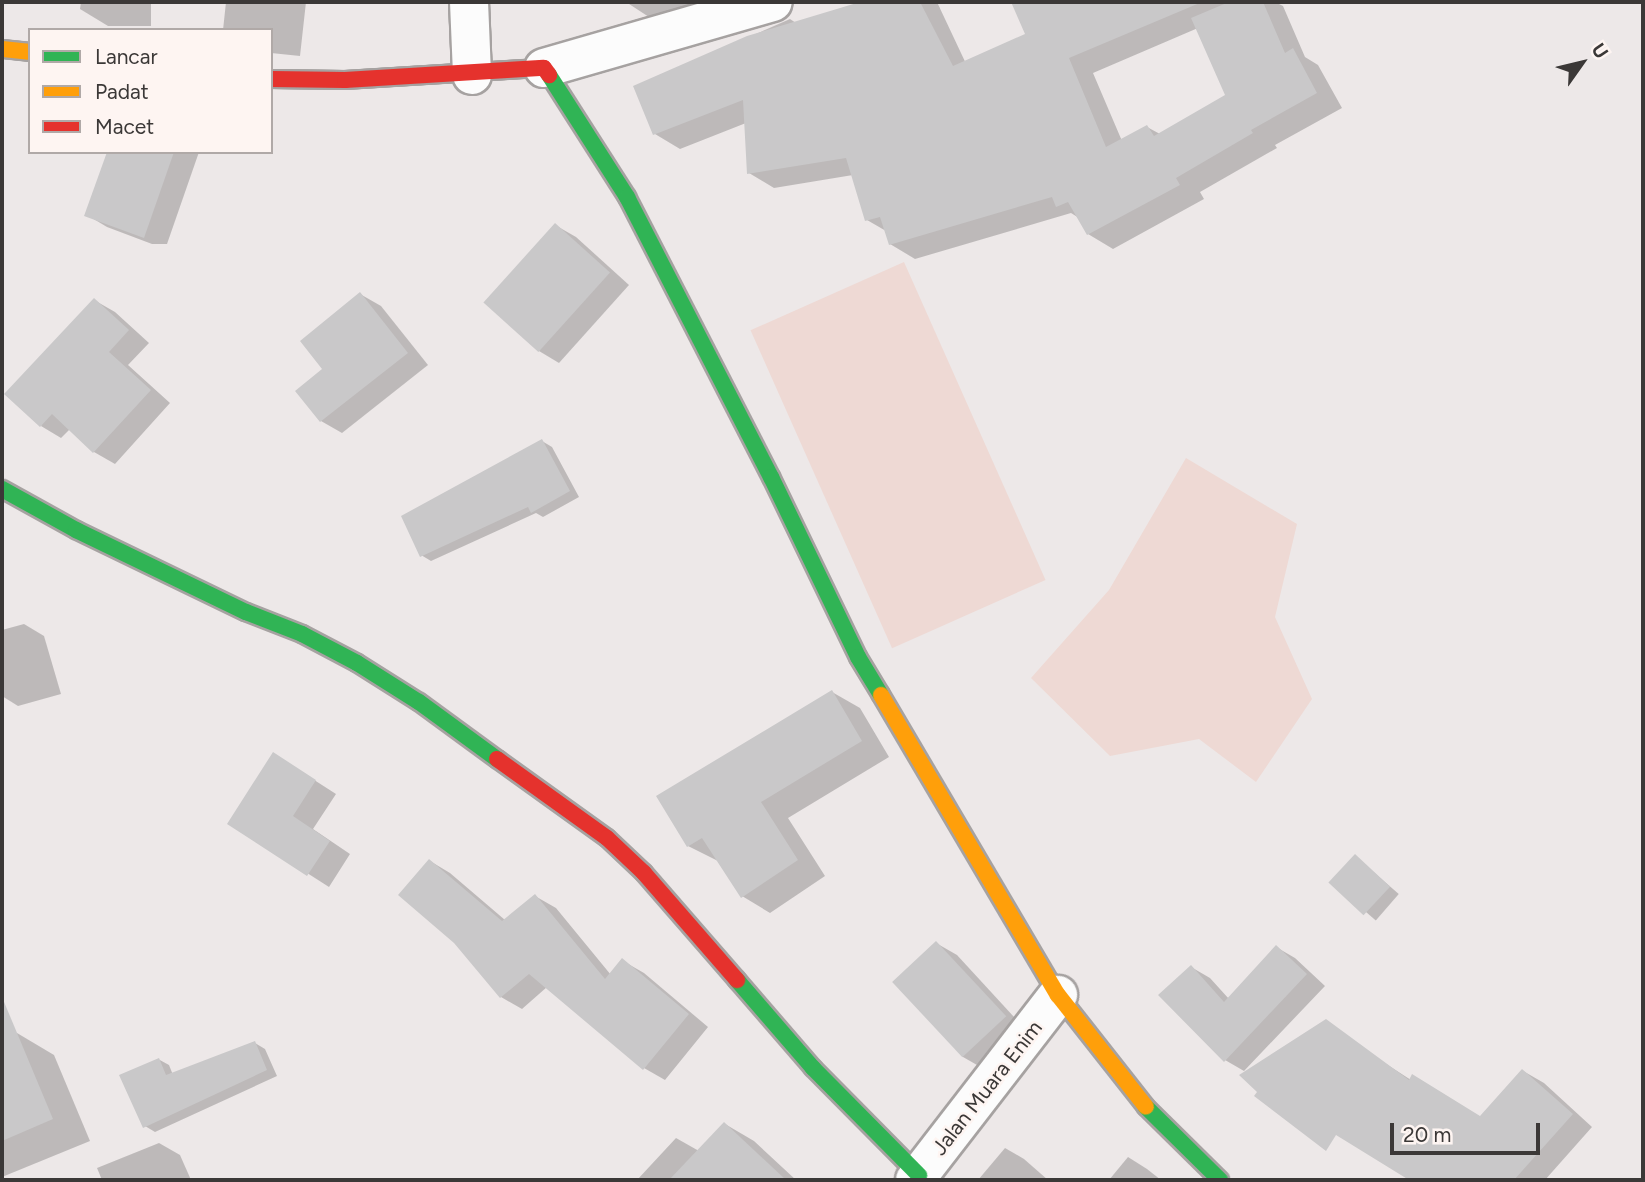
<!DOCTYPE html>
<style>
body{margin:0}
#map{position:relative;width:1645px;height:1182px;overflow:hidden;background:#ede8e8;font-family:Figtree,sans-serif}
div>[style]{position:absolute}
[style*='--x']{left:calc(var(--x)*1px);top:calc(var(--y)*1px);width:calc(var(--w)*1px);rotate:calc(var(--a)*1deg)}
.green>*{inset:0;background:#eed9d4;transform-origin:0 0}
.shadow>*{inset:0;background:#0003;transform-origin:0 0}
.building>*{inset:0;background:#c9c8c9;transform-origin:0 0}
.roads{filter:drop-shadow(2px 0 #a6a2a1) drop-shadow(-2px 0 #a6a2a1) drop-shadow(0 2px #a6a2a1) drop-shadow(0 -2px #a6a2a1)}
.street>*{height:38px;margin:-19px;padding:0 19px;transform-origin:19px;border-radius:19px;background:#fcfcfc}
.fast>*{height:16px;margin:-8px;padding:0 8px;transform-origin:8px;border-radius:8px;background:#30b455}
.slow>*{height:16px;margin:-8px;padding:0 8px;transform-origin:8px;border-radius:8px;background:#ff9f0a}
.jam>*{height:16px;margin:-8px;padding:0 8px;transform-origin:8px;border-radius:8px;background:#e5322d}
span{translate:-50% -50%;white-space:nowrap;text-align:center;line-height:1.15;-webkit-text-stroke:5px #fef5f2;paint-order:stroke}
.street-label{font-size:21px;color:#3b3837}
.frame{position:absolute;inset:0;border:4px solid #3b3837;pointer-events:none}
.legend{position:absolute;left:28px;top:28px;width:245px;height:126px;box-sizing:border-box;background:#fef5f2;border:2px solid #b0a9a7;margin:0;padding:9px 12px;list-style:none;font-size:21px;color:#3b3837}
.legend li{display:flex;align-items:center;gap:14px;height:35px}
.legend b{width:35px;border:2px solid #b0a9a7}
.north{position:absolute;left:1547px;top:28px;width:70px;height:70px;-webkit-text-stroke:5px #fef5f2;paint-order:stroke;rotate:56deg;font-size:19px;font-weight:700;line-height:28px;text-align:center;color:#3b3837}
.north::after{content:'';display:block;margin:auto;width:24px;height:32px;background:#3b3837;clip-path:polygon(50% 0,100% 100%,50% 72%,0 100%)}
.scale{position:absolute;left:1390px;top:1123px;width:150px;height:32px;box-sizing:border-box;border:4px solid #3b3837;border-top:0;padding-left:9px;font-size:21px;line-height:24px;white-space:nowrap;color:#3b3837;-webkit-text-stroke:5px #fef5f2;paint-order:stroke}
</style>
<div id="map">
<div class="green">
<i style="left:904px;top:262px;width:348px;height:168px;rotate:66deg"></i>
<i style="clip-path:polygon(1186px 458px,1297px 524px,1275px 617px,1312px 699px,1256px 782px,1199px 739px,1110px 756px,1031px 678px,1109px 590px)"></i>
</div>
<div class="shadow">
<i style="clip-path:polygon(81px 2px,151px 2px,151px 26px,108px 26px,80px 9px)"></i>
<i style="clip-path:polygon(226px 2px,306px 2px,300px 56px,271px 53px,271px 30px,223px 30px)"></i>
<i style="clip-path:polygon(626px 2px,771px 2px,652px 19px)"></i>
<i style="clip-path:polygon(evenodd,864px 2px,937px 2px,969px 70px,1027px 35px,1013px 2px,1275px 2px,1283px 6px,1305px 57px,1318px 65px,1342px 108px,1275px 145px,1277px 148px,1200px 192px,1204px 199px,1113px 249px,1088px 234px,1079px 218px,1071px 213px,915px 259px,890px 244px,886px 231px,867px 220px,853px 175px,774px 188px,749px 173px,746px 123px,680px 149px,655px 134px,635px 87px,790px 19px,796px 23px,864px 2px,1198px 28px,1227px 96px,1160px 134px,1147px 127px,1122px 141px,1093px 73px,1198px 28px)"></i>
<i style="clip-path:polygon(109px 152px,199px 152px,167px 244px,152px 244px,107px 227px,87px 215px)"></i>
<i style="clip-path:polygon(555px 225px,576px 237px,629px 285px,559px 363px,539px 351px)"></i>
<i style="clip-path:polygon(360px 294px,381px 306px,428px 365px,342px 433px,321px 421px,324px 369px)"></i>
<i style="clip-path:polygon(94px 300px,115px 312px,149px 343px,128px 365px,170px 403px,115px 464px,94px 452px,70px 429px,61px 438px,41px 426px)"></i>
<i style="clip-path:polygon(542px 441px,552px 447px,579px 497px,543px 517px,536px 513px,431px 561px,421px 555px)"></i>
<i style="clip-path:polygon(24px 624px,44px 636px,61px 694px,18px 706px,2px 696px,2px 630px)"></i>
<i style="clip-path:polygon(832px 692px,860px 708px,889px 757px,788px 818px,825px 876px,770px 913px,742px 896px,718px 861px,688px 846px)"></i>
<i style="clip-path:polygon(294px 767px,336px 794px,313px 829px,350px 854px,329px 887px,229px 823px)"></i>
<i style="left:1355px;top:856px;width:58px;height:35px;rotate:41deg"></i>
<i style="clip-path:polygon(430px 861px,450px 873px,505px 920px,535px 896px,556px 908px,611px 975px,623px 961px,644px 973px,708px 1027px,665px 1080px,644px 1068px,547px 987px,522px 1009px,501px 997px)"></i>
<i style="clip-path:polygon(936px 943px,957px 955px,1026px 1030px,984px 1069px,963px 1057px)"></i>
<i style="clip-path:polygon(1276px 947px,1295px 958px,1325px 986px,1244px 1071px,1225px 1060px,1191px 967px,1210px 978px,1229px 999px)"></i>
<i style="clip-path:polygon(17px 1033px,54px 1055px,90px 1141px,2px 1177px,2px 1039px)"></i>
<i style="clip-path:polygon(255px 1043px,265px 1049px,277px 1076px,155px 1132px,145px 1126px,158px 1059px,169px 1065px,173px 1075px)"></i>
<i style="clip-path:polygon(1363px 1049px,1411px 1080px,1481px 1118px,1523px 1071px,1544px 1083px,1592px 1127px,1545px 1180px,1413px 1180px,1316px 1121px)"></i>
<i style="clip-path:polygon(725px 1124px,754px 1141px,796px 1180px,637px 1180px,676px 1138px,699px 1151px)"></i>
<i style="clip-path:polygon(159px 1143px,180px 1155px,191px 1180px,102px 1180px,97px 1168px)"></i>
<i style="clip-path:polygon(1005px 1148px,1024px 1159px,1048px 1180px,978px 1180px)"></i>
<i style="clip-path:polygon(1128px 1157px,1147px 1169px,1161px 1180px,1109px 1180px)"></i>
</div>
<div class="building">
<i style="clip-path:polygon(860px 2px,920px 2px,953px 66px,1025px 34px,1011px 2px,1202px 2px,1069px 58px,1106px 147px,1147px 125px,1154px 136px,1225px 95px,1191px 18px,1229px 2px,1263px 2px,1285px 53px,1293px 48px,1317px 93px,1251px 130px,1253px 133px,1176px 178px,1180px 185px,1087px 235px,1068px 202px,1056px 207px,1052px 197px,889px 245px,880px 217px,865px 221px,846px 158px,747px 174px,743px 100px,653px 135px,633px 86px,747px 36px)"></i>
<i style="clip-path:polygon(107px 152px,174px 152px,144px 238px,84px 216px)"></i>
<i style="left:555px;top:223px;width:74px;height:107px;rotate:42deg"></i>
<i style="clip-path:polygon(360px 292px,408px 353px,320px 422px,295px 391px,322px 369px,300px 341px)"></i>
<i style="clip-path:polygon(94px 298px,129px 330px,109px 352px,151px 390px,93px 453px,52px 414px,40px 427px,4px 394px)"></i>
<i style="clip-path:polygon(542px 439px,570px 491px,531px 513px,528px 507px,420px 557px,401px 516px)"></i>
<i style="clip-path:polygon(832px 690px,862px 741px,761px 802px,798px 860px,741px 898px,702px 838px,687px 847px,656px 796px)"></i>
<i style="clip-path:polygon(273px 752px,316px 780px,293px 816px,330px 841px,307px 876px,227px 824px)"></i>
<i style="left:1355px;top:854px;width:48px;height:39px;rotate:43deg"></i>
<i style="clip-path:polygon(429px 859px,502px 921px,535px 894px,605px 979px,622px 958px,689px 1014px,643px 1070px,529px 974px,500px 998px,454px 943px,398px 895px)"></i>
<i style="left:936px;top:941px;width:103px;height:60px;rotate:47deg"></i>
<i style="clip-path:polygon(1276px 945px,1307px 974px,1224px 1062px,1158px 995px,1191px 965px,1224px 1002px)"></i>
<i style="clip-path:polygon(2px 997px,53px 1119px,2px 1141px)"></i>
<i style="clip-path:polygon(1326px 1019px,1409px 1080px,1412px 1074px,1480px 1116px,1522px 1069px,1573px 1114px,1514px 1180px,1409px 1180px,1336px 1135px,1326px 1151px,1254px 1096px,1257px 1092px,1239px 1075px)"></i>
<i style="clip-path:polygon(255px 1041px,267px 1070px,143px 1128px,119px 1075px,159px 1058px,166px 1075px)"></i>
<i style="clip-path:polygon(724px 1122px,786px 1180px,669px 1180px)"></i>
</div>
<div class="roads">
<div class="street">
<i style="--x:469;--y:2;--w:73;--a:87.6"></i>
<i style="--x:544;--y:68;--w:238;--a:-16.1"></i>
<i style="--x:915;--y:1180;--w:234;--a:-52.3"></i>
</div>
<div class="fast">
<i style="--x:549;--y:75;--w:145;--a:57.4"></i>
<i style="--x:627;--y:197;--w:315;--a:62.8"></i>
<i style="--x:771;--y:477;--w:200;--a:64.2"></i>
<i style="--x:858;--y:657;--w:44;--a:58.8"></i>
<i style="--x:2;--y:489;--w:85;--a:29"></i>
<i style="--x:76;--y:530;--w:189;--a:25.8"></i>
<i style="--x:246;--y:612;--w:60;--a:21.4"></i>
<i style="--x:302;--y:634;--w:62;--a:27.8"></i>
<i style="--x:357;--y:663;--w:73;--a:32.2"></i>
<i style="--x:419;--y:702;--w:97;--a:36.2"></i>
<i style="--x:737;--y:980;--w:116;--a:49.2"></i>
<i style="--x:813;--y:1068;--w:151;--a:45.3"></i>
<i style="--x:1146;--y:1107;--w:104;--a:44.6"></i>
</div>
<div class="slow">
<i style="--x:2;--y:49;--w:28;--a:6"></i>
<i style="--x:881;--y:695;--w:348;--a:59.5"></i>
<i style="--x:1058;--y:995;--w:142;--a:51.8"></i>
</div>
<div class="jam">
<i style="--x:271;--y:79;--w:74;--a:0.8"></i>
<i style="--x:345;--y:80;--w:199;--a:-3.5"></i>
<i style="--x:544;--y:68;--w:9;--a:54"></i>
<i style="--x:497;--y:759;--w:135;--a:35.7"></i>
<i style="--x:607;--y:838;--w:51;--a:43.4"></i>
<i style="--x:644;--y:873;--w:142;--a:49"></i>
</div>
</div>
<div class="street-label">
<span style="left:987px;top:1088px;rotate:-52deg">Jalan Muara Enim</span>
</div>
<div class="frame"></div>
<ul class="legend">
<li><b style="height:9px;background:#30b455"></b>Lancar</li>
<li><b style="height:9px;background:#ff9f0a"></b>Padat</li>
<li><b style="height:9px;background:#e5322d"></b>Macet</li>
</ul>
<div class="north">U</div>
<div class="scale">20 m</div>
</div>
